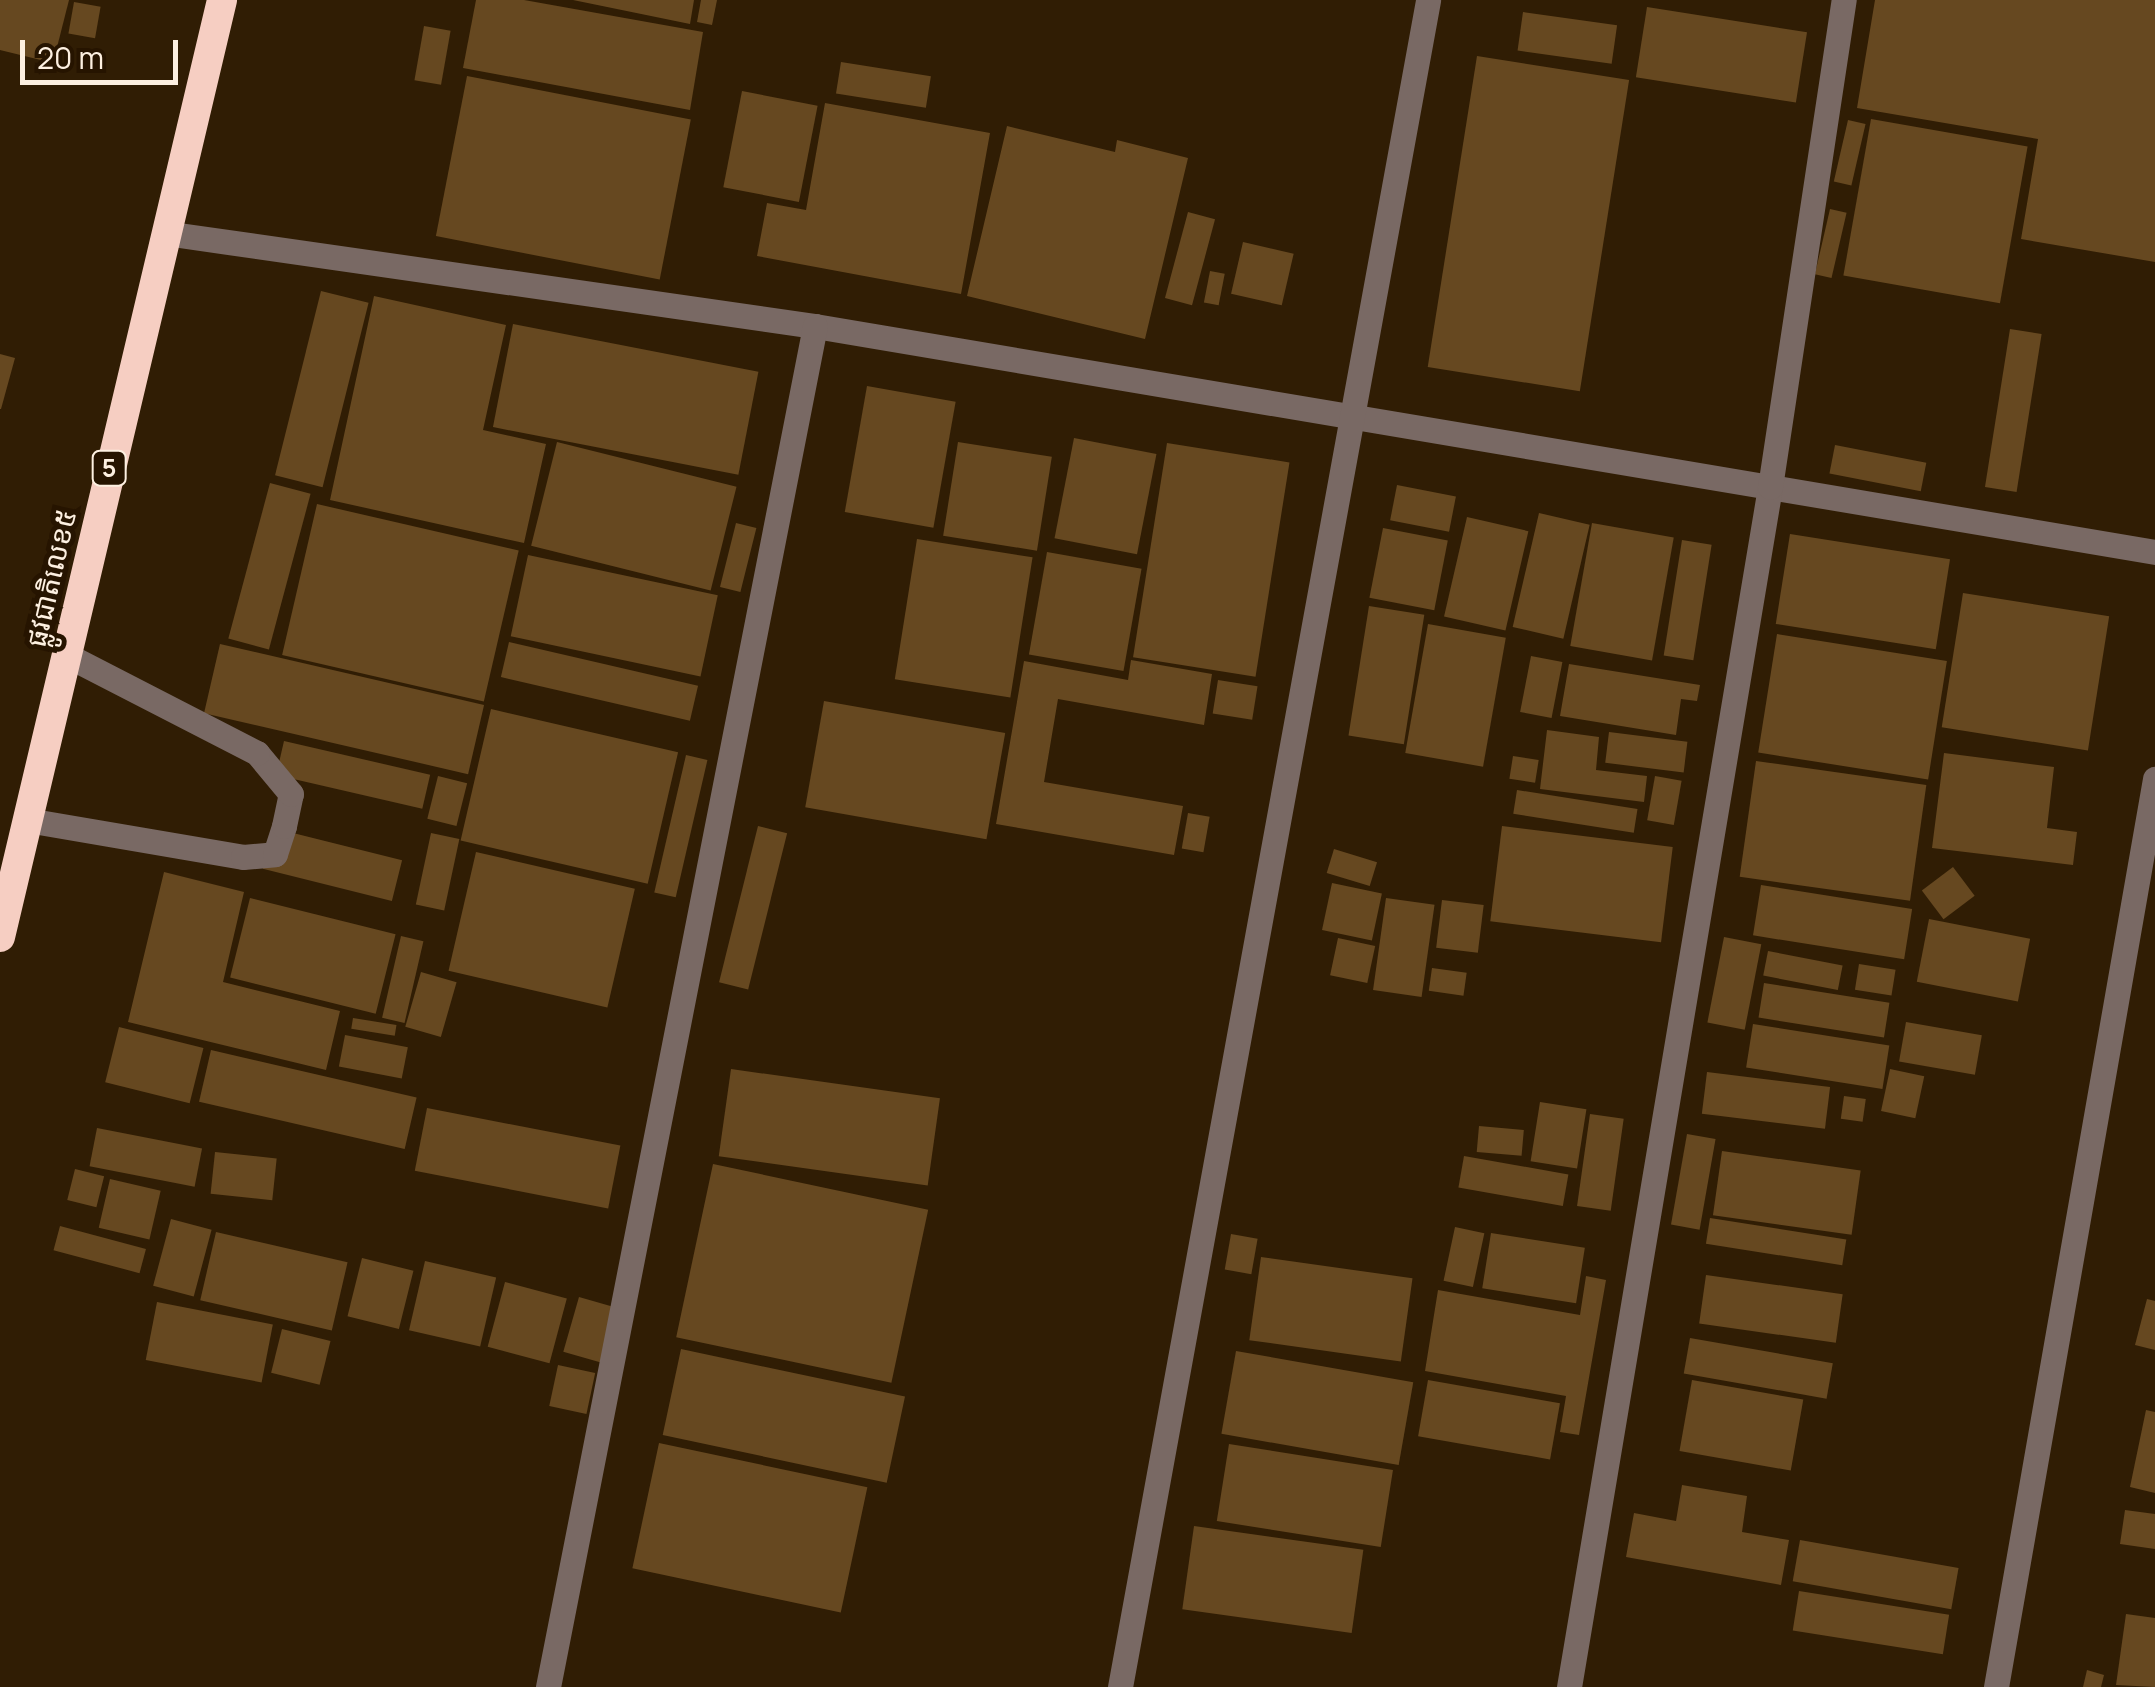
<!DOCTYPE html>
<meta charset="utf-8">
<style>
body{margin:0}
#map{position:relative;width:2155px;height:1687px;overflow:hidden;background:#301d04;font-family:Manrope,"Noto Sans Khmer",sans-serif}
div>[style]{position:absolute}
[style*='--x']{left:calc(var(--x)*1px);top:calc(var(--y)*1px);width:calc(var(--w)*1px);rotate:calc(var(--a)*1deg)}
.building>*{inset:0;background:#664820;transform-origin:0 0}
.minor>*{height:25px;margin:-12.5px;padding:0 12.5px;transform-origin:12.5px;border-radius:12.5px;background:#796964}
.highway>*{height:30px;margin:-15px;padding:0 15px;transform-origin:15px;border-radius:15px;background:#f6cec2}
span{translate:-50% -50%;white-space:nowrap;text-align:center;line-height:1.15;-webkit-text-stroke:10px #261400;paint-order:stroke}
.shield-label span{padding:2px 8px;background:#261400;border:2px solid;border-radius:8px;-webkit-text-stroke-width:0}
.shield-label{font-size:25px;color:#fdf0e1;font-weight:700}
.street-label{font-size:28px;color:#fdf0e1}
.scale{position:absolute;left:20px;top:40px;width:158px;height:45px;box-sizing:border-box;border:5px solid #fdf0e1;border-top:0;padding-left:12px;font-size:30px;line-height:35px;white-space:nowrap;color:#fdf0e1;-webkit-text-stroke:8px #261400;paint-order:stroke}
</style>
<div id="map">
<div class="building">
<i style="clip-path:polygon(0 0,69px 0,53px 63px,0 50px)"></i>
<i style="clip-path:polygon(476px 0,524px 0,703px 32px,690px 110px,463px 68px)"></i>
<i style="clip-path:polygon(573px 0,694px 0,690px 24px)"></i>
<i style="clip-path:polygon(701px 0,717px 0,712px 25px,697px 22px)"></i>
<i style="clip-path:polygon(1875px 0,2155px 0,2155px 262px,2021px 239px,2038px 139px,1857px 108px)"></i>
<i style="left:74px;top:2px;width:27px;height:32px;rotate:10deg"></i>
<i style="left:1647px;top:7px;width:162px;height:71px;rotate:9deg"></i>
<i style="left:1523px;top:12px;width:95px;height:39px;rotate:8deg"></i>
<i style="left:424px;top:26px;width:27px;height:55px;rotate:10deg"></i>
<i style="left:1477px;top:56px;width:154px;height:315px;rotate:9deg"></i>
<i style="left:841px;top:62px;width:91px;height:32px;rotate:9deg"></i>
<i style="left:467px;top:76px;width:228px;height:163px;rotate:11deg"></i>
<i style="left:742px;top:91px;width:77px;height:98px;rotate:11deg"></i>
<i style="clip-path:polygon(825px 103px,990px 133px,961px 294px,757px 256px,767px 203px,806px 210px)"></i>
<i style="left:1871px;top:119px;width:159px;height:159px;rotate:10deg"></i>
<i style="left:1848px;top:120px;width:18px;height:63px;rotate:13deg"></i>
<i style="clip-path:polygon(1007px 126px,1115px 152px,1117px 140px,1188px 158px,1145px 339px,967px 296px)"></i>
<i style="left:1830px;top:209px;width:17px;height:67px;rotate:13deg"></i>
<i style="left:1188px;top:212px;width:28px;height:89px;rotate:15deg"></i>
<i style="left:1243px;top:242px;width:52px;height:53px;rotate:13deg"></i>
<i style="left:1210px;top:271px;width:15px;height:32px;rotate:11deg"></i>
<i style="left:321px;top:291px;width:49px;height:190px;rotate:14deg"></i>
<i style="clip-path:polygon(374px 296px,506px 325px,483px 430px,546px 444px,524px 543px,330px 500px)"></i>
<i style="left:513px;top:324px;width:250px;height:105px;rotate:11deg"></i>
<i style="left:2010px;top:329px;width:32px;height:160px;rotate:9deg"></i>
<i style="clip-path:polygon(0 354px,15px 358px,1px 409px,0 409px)"></i>
<i style="left:867px;top:386px;width:90px;height:128px;rotate:10deg"></i>
<i style="left:1074px;top:438px;width:84px;height:102px;rotate:11deg"></i>
<i style="left:557px;top:442px;width:185px;height:107px;rotate:14deg"></i>
<i style="left:958px;top:442px;width:95px;height:95px;rotate:9deg"></i>
<i style="left:1167px;top:443px;width:124px;height:217px;rotate:9deg"></i>
<i style="left:1835px;top:445px;width:93px;height:29px;rotate:11deg"></i>
<i style="left:270px;top:483px;width:42px;height:161px;rotate:15deg"></i>
<i style="left:1397px;top:485px;width:60px;height:36px;rotate:11deg"></i>
<i style="left:317px;top:504px;width:207px;height:155px;rotate:13deg"></i>
<i style="left:1539px;top:513px;width:52px;height:117px;rotate:13deg"></i>
<i style="left:1467px;top:517px;width:63px;height:102px;rotate:13deg"></i>
<i style="left:736px;top:523px;width:21px;height:66px;rotate:14deg"></i>
<i style="left:1592px;top:523px;width:83px;height:125px;rotate:10deg"></i>
<i style="left:1383px;top:528px;width:66px;height:71px;rotate:11deg"></i>
<i style="left:1790px;top:534px;width:162px;height:91px;rotate:9deg"></i>
<i style="left:917px;top:539px;width:117px;height:142px;rotate:9deg"></i>
<i style="left:1682px;top:540px;width:30px;height:117px;rotate:9deg"></i>
<i style="left:1047px;top:552px;width:96px;height:104px;rotate:10deg"></i>
<i style="left:528px;top:555px;width:194px;height:83px;rotate:12deg"></i>
<i style="left:1963px;top:593px;width:148px;height:136px;rotate:9deg"></i>
<i style="left:1369px;top:606px;width:56px;height:131px;rotate:9deg"></i>
<i style="left:1428px;top:624px;width:79px;height:131px;rotate:10deg"></i>
<i style="left:1777px;top:634px;width:172px;height:120px;rotate:9deg"></i>
<i style="left:509px;top:642px;width:194px;height:36px;rotate:13deg"></i>
<i style="left:220px;top:644px;width:271px;height:71px;rotate:13deg"></i>
<i style="left:1531px;top:656px;width:32px;height:57px;rotate:11deg"></i>
<i style="clip-path:polygon(1131px 660px,1212px 674px,1204px 725px,1058px 699px,1044px 782px,1183px 806px,1174px 855px,996px 824px,1024px 661px,1128px 680px)"></i>
<i style="clip-path:polygon(1569px 664px,1700px 685px,1697px 701px,1681px 699px,1676px 735px,1560px 716px)"></i>
<i style="left:1218px;top:680px;width:40px;height:34px;rotate:9deg"></i>
<i style="left:824px;top:701px;width:184px;height:108px;rotate:10deg"></i>
<i style="left:491px;top:709px;width:192px;height:135px;rotate:13deg"></i>
<i style="clip-path:polygon(1547px 730px,1599px 737px,1596px 770px,1647px 776px,1644px 802px,1540px 789px)"></i>
<i style="left:1609px;top:732px;width:79px;height:31px;rotate:7deg"></i>
<i style="left:284px;top:741px;width:150px;height:35px;rotate:13deg"></i>
<i style="clip-path:polygon(1944px 753px,2054px 767px,2047px 828px,2077px 832px,2073px 865px,1932px 848px)"></i>
<i style="left:686px;top:755px;width:22px;height:141px;rotate:13deg"></i>
<i style="left:1513px;top:756px;width:26px;height:23px;rotate:9deg"></i>
<i style="left:1756px;top:761px;width:172px;height:117px;rotate:8deg"></i>
<i style="left:438px;top:776px;width:30px;height:44px;rotate:14deg"></i>
<i style="left:1655px;top:776px;width:27px;height:45px;rotate:10deg"></i>
<i style="left:1517px;top:790px;width:122px;height:24px;rotate:9deg"></i>
<i style="left:1188px;top:813px;width:22px;height:36px;rotate:10deg"></i>
<i style="left:758px;top:826px;width:30px;height:161px;rotate:14deg"></i>
<i style="left:1502px;top:826px;width:172px;height:96px;rotate:7deg"></i>
<i style="left:273px;top:828px;width:133px;height:42px;rotate:14deg"></i>
<i style="left:431px;top:833px;width:29px;height:73px;rotate:12deg"></i>
<i style="left:1334px;top:849px;width:45px;height:25px;rotate:17deg"></i>
<i style="left:476px;top:852px;width:163px;height:122px;rotate:13deg"></i>
<i style="left:1953px;top:867px;width:36px;height:39px;rotate:53deg"></i>
<i style="clip-path:polygon(164px 872px,244px 892px,223px 982px,340px 1011px,326px 1070px,128px 1022px)"></i>
<i style="left:1332px;top:883px;width:51px;height:48px;rotate:12deg"></i>
<i style="left:1761px;top:885px;width:153px;height:51px;rotate:9deg"></i>
<i style="left:250px;top:898px;width:150px;height:82px;rotate:14deg"></i>
<i style="left:1386px;top:898px;width:49px;height:93px;rotate:8deg"></i>
<i style="left:1442px;top:900px;width:42px;height:48px;rotate:7deg"></i>
<i style="left:1929px;top:919px;width:103px;height:64px;rotate:11deg"></i>
<i style="left:401px;top:936px;width:23px;height:84px;rotate:13deg"></i>
<i style="left:1724px;top:937px;width:38px;height:87px;rotate:11deg"></i>
<i style="left:1338px;top:938px;width:38px;height:38px;rotate:12deg"></i>
<i style="left:1768px;top:951px;width:76px;height:25px;rotate:11deg"></i>
<i style="left:1859px;top:964px;width:37px;height:26px;rotate:9deg"></i>
<i style="left:1432px;top:968px;width:35px;height:23px;rotate:8deg"></i>
<i style="left:421px;top:972px;width:37px;height:57px;rotate:16deg"></i>
<i style="left:1764px;top:983px;width:127px;height:35px;rotate:9deg"></i>
<i style="left:353px;top:1018px;width:44px;height:11px;rotate:9deg"></i>
<i style="left:1906px;top:1022px;width:77px;height:40px;rotate:10deg"></i>
<i style="left:1753px;top:1024px;width:138px;height:44px;rotate:9deg"></i>
<i style="left:119px;top:1027px;width:87px;height:57px;rotate:14deg"></i>
<i style="left:345px;top:1035px;width:64px;height:32px;rotate:11deg"></i>
<i style="left:211px;top:1050px;width:211px;height:53px;rotate:13deg"></i>
<i style="left:731px;top:1069px;width:211px;height:88px;rotate:8deg"></i>
<i style="left:1890px;top:1069px;width:35px;height:43px;rotate:12deg"></i>
<i style="left:1707px;top:1072px;width:124px;height:42px;rotate:7deg"></i>
<i style="left:1844px;top:1096px;width:22px;height:23px;rotate:8deg"></i>
<i style="left:1540px;top:1102px;width:47px;height:60px;rotate:9deg"></i>
<i style="left:427px;top:1108px;width:197px;height:64px;rotate:11deg"></i>
<i style="left:1590px;top:1114px;width:34px;height:93px;rotate:8deg"></i>
<i style="left:1479px;top:1126px;width:45px;height:26px;rotate:5deg"></i>
<i style="left:97px;top:1128px;width:107px;height:39px;rotate:11deg"></i>
<i style="left:1687px;top:1134px;width:29px;height:92px;rotate:10deg"></i>
<i style="left:1722px;top:1151px;width:140px;height:65px;rotate:8deg"></i>
<i style="left:215px;top:1152px;width:62px;height:42px;rotate:6deg"></i>
<i style="left:1464px;top:1156px;width:106px;height:32px;rotate:10deg"></i>
<i style="left:713px;top:1164px;width:220px;height:177px;rotate:12deg"></i>
<i style="left:75px;top:1169px;width:30px;height:32px;rotate:14deg"></i>
<i style="left:110px;top:1179px;width:52px;height:50px;rotate:13deg"></i>
<i style="left:1710px;top:1218px;width:138px;height:26px;rotate:9deg"></i>
<i style="left:171px;top:1219px;width:42px;height:69px;rotate:15deg"></i>
<i style="left:60px;top:1226px;width:89px;height:25px;rotate:15deg"></i>
<i style="left:1455px;top:1227px;width:30px;height:55px;rotate:12deg"></i>
<i style="left:216px;top:1232px;width:135px;height:70px;rotate:13deg"></i>
<i style="left:1491px;top:1233px;width:95px;height:56px;rotate:9deg"></i>
<i style="left:1231px;top:1234px;width:27px;height:36px;rotate:10deg"></i>
<i style="left:1261px;top:1257px;width:153px;height:84px;rotate:8deg"></i>
<i style="left:362px;top:1258px;width:53px;height:60px;rotate:14deg"></i>
<i style="left:425px;top:1261px;width:73px;height:71px;rotate:13deg"></i>
<i style="left:1706px;top:1275px;width:138px;height:49px;rotate:8deg"></i>
<i style="clip-path:polygon(1586px 1276px,1606px 1280px,1579px 1435px,1560px 1432px,1566px 1396px,1425px 1371px,1438px 1290px,1580px 1315px)"></i>
<i style="left:505px;top:1282px;width:64px;height:67px;rotate:15deg"></i>
<i style="left:579px;top:1297px;width:40px;height:57px;rotate:16deg"></i>
<i style="clip-path:polygon(2147px 1299px,2155px 1301px,2155px 1350px,2135px 1345px)"></i>
<i style="left:157px;top:1302px;width:118px;height:59px;rotate:11deg"></i>
<i style="left:282px;top:1329px;width:50px;height:45px;rotate:14deg"></i>
<i style="left:1690px;top:1338px;width:145px;height:36px;rotate:10deg"></i>
<i style="left:681px;top:1349px;width:229px;height:88px;rotate:12deg"></i>
<i style="left:1236px;top:1351px;width:180px;height:84px;rotate:10deg"></i>
<i style="left:558px;top:1365px;width:38px;height:42px;rotate:12deg"></i>
<i style="left:1428px;top:1380px;width:134px;height:57px;rotate:10deg"></i>
<i style="left:1692px;top:1380px;width:113px;height:72px;rotate:10deg"></i>
<i style="clip-path:polygon(2146px 1410px,2155px 1412px,2155px 1493px,2130px 1487px)"></i>
<i style="left:659px;top:1443px;width:213px;height:128px;rotate:12deg"></i>
<i style="left:1229px;top:1444px;width:166px;height:78px;rotate:9deg"></i>
<i style="clip-path:polygon(1682px 1485px,1747px 1496px,1742px 1532px,1789px 1540px,1781px 1585px,1626px 1557px,1634px 1513px,1676px 1521px)"></i>
<i style="clip-path:polygon(2125px 1510px,2155px 1514px,2155px 1549px,2120px 1544px)"></i>
<i style="left:1194px;top:1526px;width:171px;height:84px;rotate:8deg"></i>
<i style="left:1800px;top:1540px;width:161px;height:42px;rotate:10deg"></i>
<i style="left:1799px;top:1591px;width:152px;height:40px;rotate:9deg"></i>
<i style="clip-path:polygon(2126px 1614px,2155px 1618px,2155px 1687px,2116px 1685px)"></i>
<i style="clip-path:polygon(2087px 1670px,2104px 1675px,2101px 1687px,2083px 1687px)"></i>
</div>
<div class="minor">
<i style="--x:165;--y:233;--w:657;--a:8.14"></i>
<i style="--x:815;--y:326;--w:1359;--a:9.57"></i>
<i style="--x:27;--y:820;--w:219;--a:9.7"></i>
<i style="--x:243;--y:857;--w:32;--a:-5"></i>
<i style="--x:275;--y:854;--w:29;--a:-72"></i>
<i style="--x:284;--y:826;--w:33;--a:-78"></i>
<i style="--x:291;--y:794;--w:53;--a:-129.7"></i>
<i style="--x:257;--y:753;--w:215;--a:-152.8"></i>
<i style="--x:548;--y:1687;--w:1387;--a:-78.9"></i>
<i style="--x:1120;--y:1687;--w:1715;--a:-79.65"></i>
<i style="--x:1569;--y:1687;--w:1217;--a:-80.49"></i>
<i style="--x:1770;--y:487;--w:493;--a:-81.4"></i>
<i style="--x:1996;--y:1687;--w:922;--a:-80.07"></i>
</div>
<div class="highway">
<i style="--x:0;--y:937;--w:963;--a:-76.67"></i>
</div>
<div class="shield-label">
<span style="left:109px;top:468px">5</span>
</div>
<div class="street-label">
<span style="left:50px;top:578px;rotate:-77deg">ផ្លូវជាតិលេខ៥</span>
</div>
<div class="scale">20 m</div>
</div>
